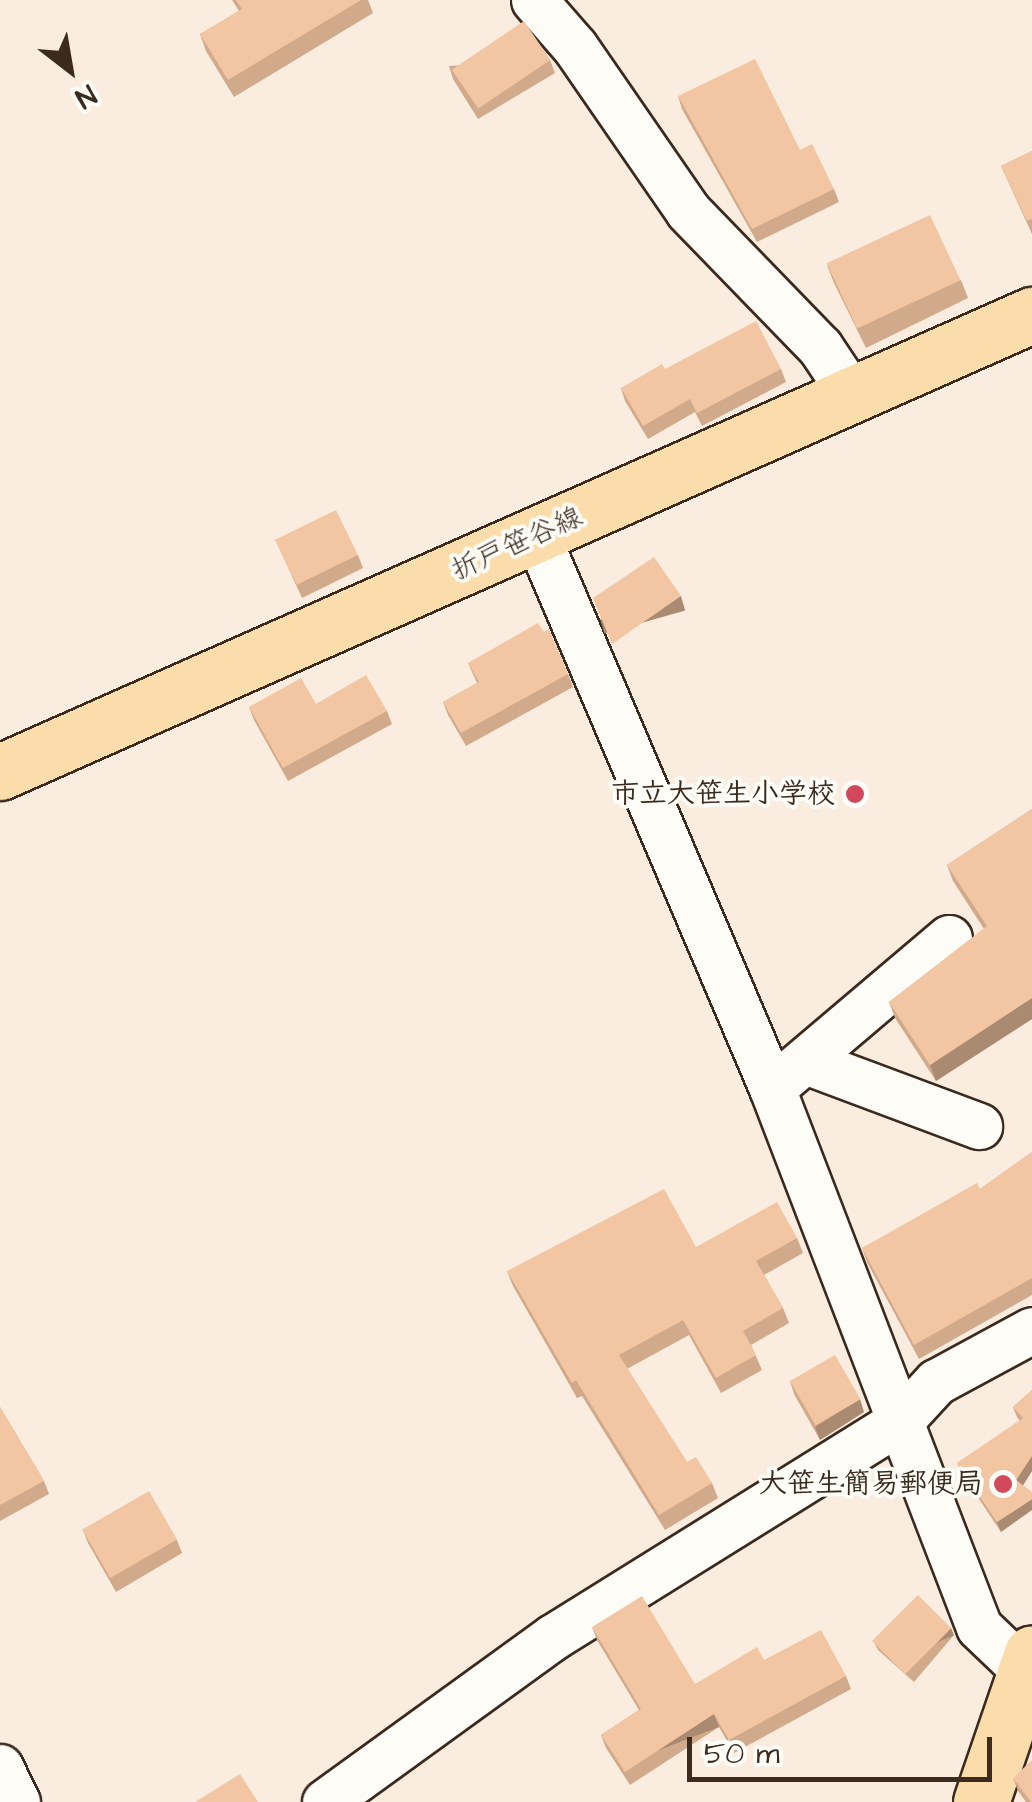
<!DOCTYPE html>
<meta charset="utf-8">
<style>
body{margin:0}
#map{position:relative;width:1032px;height:1802px;overflow:hidden;background:#faecde;font-family:"Architects Daughter","Klee One",sans-serif}
div>[style]{position:absolute}
[style*='--x']{left:calc(var(--x)*1px);top:calc(var(--y)*1px);width:calc(var(--w)*1px);rotate:calc(var(--a)*1deg)}
.roads{filter:drop-shadow(2px 0 #3b2a1e) drop-shadow(-2px 0 #3b2a1e) drop-shadow(0 2px #3b2a1e) drop-shadow(0 -2px #3b2a1e)}
.minor>*{height:45px;margin:-22.5px;padding:0 22.5px;transform-origin:22.5px;border-radius:22.5px;background:#fdfcf7}
.major>*{height:55px;margin:-27.5px;padding:0 27.5px;transform-origin:27.5px;border-radius:27.5px;background:#faddab}
.wall>*{inset:0;background:#d1aa8c}
.shaded-wall>*{inset:0;background:#aa8b72;transform-origin:0 0}
.building>*{inset:0;background:#f3c6a3;transform-origin:0 0}
.dots>*{width:28px;height:28px;translate:-50% -50%;box-sizing:border-box;border:5px solid #fdfcf7;border-radius:50%}
span{translate:-50% -50%;white-space:nowrap;text-align:center;line-height:1.15;-webkit-text-stroke:8px #fdfcf7;paint-order:stroke}
.street-label{font-size:28px;color:#3b2a1e}
.poi-label{font-size:28px;color:#3b2a1e;font-weight:700}
.right{translate:-100% -50%;text-align:right}
.north{position:absolute;left:20px;top:20px;width:100px;height:100px;-webkit-text-stroke:8px #fdfcf7;paint-order:stroke;rotate:149deg;font-size:28px;font-weight:700;line-height:40px;text-align:center;color:#3b2a1e}
.north::after{content:'';display:block;margin:auto;width:35px;height:45px;background:#3b2a1e;clip-path:polygon(50% 0,100% 100%,50% 72%,0 100%)}
.scale{position:absolute;left:687px;top:1737px;width:305px;height:45px;box-sizing:border-box;border:5px solid #3b2a1e;border-top:0;padding-left:12px;font-size:30px;line-height:35px;white-space:nowrap;color:#3b2a1e;-webkit-text-stroke:8px #fdfcf7;paint-order:stroke}
</style>
<div id="map">
<div class="roads">
<div class="minor">
<i style="--x:534;--y:0;--w:62;--a:48.9"></i>
<i style="--x:575;--y:47;--w:199;--a:55.4"></i>
<i style="--x:688;--y:211;--w:190;--a:45.9"></i>
<i style="--x:820;--y:347;--w:58;--a:56.3"></i>
<i style="--x:537;--y:536;--w:600;--a:66.94"></i>
<i style="--x:772;--y:1088;--w:577;--a:68.99"></i>
<i style="--x:979;--y:1627;--w:64;--a:43.7"></i>
<i style="--x:805;--y:1061;--w:186;--a:20.5"></i>
<i style="--x:772;--y:1088;--w:232;--a:-40.3"></i>
<i style="--x:0;--y:1767;--w:39;--a:64"></i>
<i style="--x:325;--y:1802;--w:281;--a:-35.9"></i>
<i style="--x:553;--y:1637;--w:410;--a:-31.9"></i>
<i style="--x:901;--y:1420;--w:52;--a:-47.4"></i>
<i style="--x:936;--y:1382;--w:109;--a:-28.4"></i>
</div>
<div class="major">
<i style="--x:0;--y:772;--w:1129;--a:-23.89"></i>
<i style="--x:981;--y:1802;--w:157;--a:-71.1"></i>
</div>
</div>
<div class="wall">
<i style="clip-path:polygon(232px 0,368px 0,373px 13px,234px 97px,206px 51px,200px 34px,239px 11px)"></i>
<i style="clip-path:polygon(550px 60px,555px 73px,478px 119px,453px 79px,449px 66px)"></i>
<i style="clip-path:polygon(678px 96px,800px 150px,834px 189px,839px 202px,757px 242px,682px 109px)"></i>
<i style="clip-path:polygon(1032px 151px,1032px 234px,1001px 166px)"></i>
<i style="clip-path:polygon(827px 265px,961px 280px,968px 298px,866px 348px,834px 283px)"></i>
<i style="clip-path:polygon(665px 369px,781px 369px,786px 382px,702px 426px,695px 412px,648px 439px,625px 401px,621px 388px)"></i>
<i style="clip-path:polygon(275px 539px,358px 555px,363px 568px,302px 598px)"></i>
<i style="clip-path:polygon(468px 663px,568px 674px,573px 687px,466px 746px,448px 715px,443px 702px,477px 683px)"></i>
<i style="clip-path:polygon(249px 707px,387px 711px,392px 724px,288px 781px,254px 720px)"></i>
<i style="clip-path:polygon(1032px 809px,1032px 1019px,936px 1081px,895px 1018px,889px 1002px,984px 929px,953px 881px,947px 865px)"></i>
<i style="clip-path:polygon(1032px 1152px,1032px 1295px,919px 1359px,867px 1262px,862px 1248px,980px 1189px)"></i>
<i style="clip-path:polygon(797px 1238px,803px 1253px,764px 1275px,783px 1308px,789px 1323px,751px 1345px,762px 1370px,721px 1393px,689px 1335px,627px 1369px,687px 1462px,712px 1483px,718px 1498px,665px 1530px,582px 1396px,577px 1398px,513px 1286px,507px 1271px,696px 1247px)"></i>
<i style="clip-path:polygon(790px 1381px,864px 1412px,820px 1440px,794px 1394px)"></i>
<i style="clip-path:polygon(1032px 1390px,1032px 1471px,1023px 1485px,1001px 1532px,961px 1472px,957px 1463px,1020px 1421px,1017px 1417px,1013px 1407px)"></i>
<i style="clip-path:polygon(0 1407px,44px 1481px,49px 1494px,0 1521px)"></i>
<i style="clip-path:polygon(83px 1530px,177px 1540px,182px 1553px,116px 1592px,88px 1543px)"></i>
<i style="clip-path:polygon(592px 1627px,695px 1684px,764px 1660px,846px 1676px,851px 1689px,734px 1753px,719px 1727px,630px 1785px,606px 1748px,601px 1735px,639px 1710px,597px 1640px)"></i>
<i style="clip-path:polygon(954px 1635px,914px 1682px,878px 1650px,875px 1644px)"></i>
<i style="clip-path:polygon(1013px 1778px,1032px 1802px,1026px 1802px,1018px 1791px)"></i>
</div>
<div class="shaded-wall">
<i style="left:681px;top:596px;width:15px;height:84px;rotate:74deg"></i>
<i style="clip-path:polygon(1032px 998px,1032px 1019px,936px 1081px,930px 1065px)"></i>
<i style="clip-path:polygon(860px 1399px,864px 1412px,820px 1440px,815px 1427px)"></i>
<i style="clip-path:polygon(1032px 1456px,1032px 1471px,1020px 1490px,1016px 1480px)"></i>
<i style="clip-path:polygon(1032px 1499px,1032px 1510px,1001px 1532px,997px 1522px)"></i>
<i style="left:951px;top:1628px;width:8px;height:62px;rotate:67deg"></i>
<i style="left:714px;top:1714px;width:14px;height:106px;rotate:69deg"></i>
</div>
<div class="building">
<i style="clip-path:polygon(236px 0,361px 0,228px 80px,200px 34px,242px 9px)"></i>
<i style="left:524px;top:21px;width:47px;height:87px;rotate:56deg"></i>
<i style="clip-path:polygon(755px 59px,800px 150px,812px 144px,834px 189px,752px 229px,678px 96px)"></i>
<i style="clip-path:polygon(1032px 151px,1032px 219px,1027px 221px,1001px 166px)"></i>
<i style="left:930px;top:215px;width:72px;height:114px;rotate:65deg"></i>
<i style="clip-path:polygon(756px 321px,781px 369px,697px 413px,690px 399px,643px 426px,621px 388px,662px 364px,665px 369px)"></i>
<i style="left:336px;top:510px;width:50px;height:68px;rotate:64deg"></i>
<i style="clip-path:polygon(654px 557px,681px 596px,612px 644px,593px 598px)"></i>
<i style="clip-path:polygon(538px 623px,544px 632px,549px 629px,568px 674px,461px 733px,443px 702px,479px 682px,468px 663px)"></i>
<i style="clip-path:polygon(366px 675px,387px 711px,283px 768px,249px 707px,301px 678px,316px 704px)"></i>
<i style="clip-path:polygon(1032px 809px,1032px 998px,930px 1065px,889px 1002px,987px 926px,947px 865px)"></i>
<i style="clip-path:polygon(1032px 1152px,1032px 1278px,914px 1345px,862px 1248px,977px 1183px,980px 1189px)"></i>
<i style="clip-path:polygon(664px 1189px,696px 1247px,777px 1202px,797px 1238px,756px 1261px,783px 1308px,743px 1331px,756px 1355px,716px 1378px,683px 1320px,619px 1355px,687px 1462px,696px 1457px,712px 1483px,659px 1515px,576px 1380px,572px 1383px,507px 1271px)"></i>
<i style="left:835px;top:1355px;width:51px;height:52px;rotate:60deg"></i>
<i style="clip-path:polygon(1032px 1390px,1032px 1456px,1016px 1480px,1032px 1492px,1032px 1499px,997px 1522px,957px 1463px,1023px 1418px,1013px 1407px)"></i>
<i style="clip-path:polygon(0 1407px,44px 1481px,0 1505px)"></i>
<i style="left:149px;top:1491px;width:56px;height:77px;rotate:60deg"></i>
<i style="left:918px;top:1595px;width:47px;height:65px;rotate:45deg"></i>
<i style="clip-path:polygon(642px 1596px,695px 1684px,757px 1647px,764px 1660px,821px 1630px,846px 1676px,729px 1740px,714px 1714px,625px 1772px,601px 1735px,641px 1709px,592px 1627px)"></i>
<i style="clip-path:polygon(1032px 1760px,1032px 1802px,1031px 1802px,1013px 1778px)"></i>
<i style="clip-path:polygon(240px 1774px,258px 1802px,195px 1802px)"></i>
</div>
<div class="dots">
<i style="left:855px;top:794px;background:#d1495b"></i>
<i style="left:1003px;top:1484px;background:#d1495b"></i>
</div>
<div class="street-label">
<span style="left:517px;top:544px;rotate:-24deg">折戸笹谷線</span>
</div>
<div class="poi-label">
<span class="right" style="left:835px;top:794px">市立大笹生小学校</span>
<span class="right" style="left:983px;top:1484px">大笹生簡易郵便局</span>
</div>
<div class="north">N</div>
<div class="scale">50 m</div>
</div>
